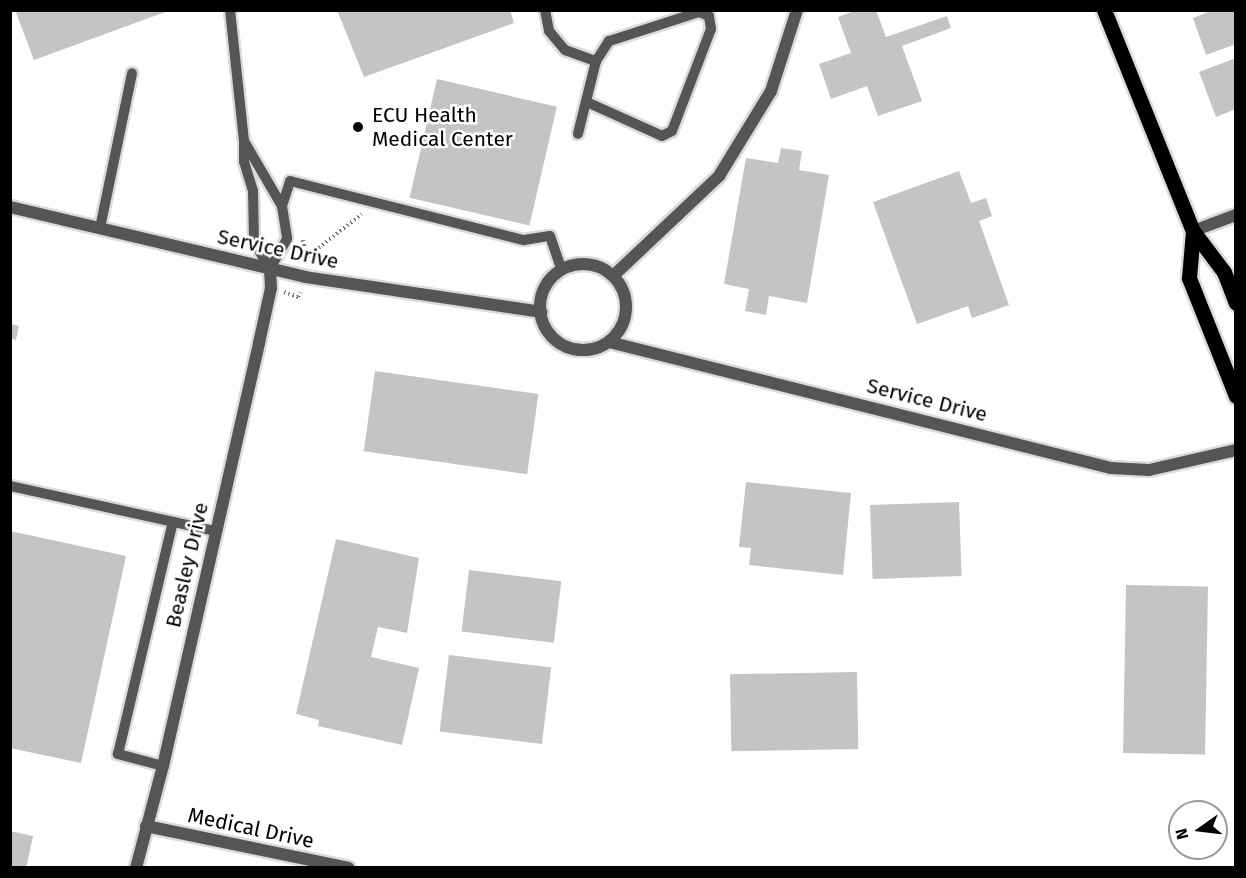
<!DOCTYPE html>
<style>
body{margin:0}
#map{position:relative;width:1246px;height:878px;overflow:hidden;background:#fff;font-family:"Fira Sans",sans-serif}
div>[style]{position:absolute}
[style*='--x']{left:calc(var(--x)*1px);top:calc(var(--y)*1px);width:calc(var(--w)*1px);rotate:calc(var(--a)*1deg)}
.building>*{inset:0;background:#c4c4c4;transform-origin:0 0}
.path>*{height:4px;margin-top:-2px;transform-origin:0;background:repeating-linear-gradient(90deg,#777 0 1.5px,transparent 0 4.5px)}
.roads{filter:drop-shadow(2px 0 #dbdbdb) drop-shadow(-2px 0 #dbdbdb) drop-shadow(0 2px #dbdbdb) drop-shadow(0 -2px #dbdbdb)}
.service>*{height:10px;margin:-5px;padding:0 5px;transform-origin:5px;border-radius:5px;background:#555}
.minor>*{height:12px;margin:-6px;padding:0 6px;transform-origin:6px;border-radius:6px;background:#555}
.minor>.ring{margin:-6px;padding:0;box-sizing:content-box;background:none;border:12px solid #555;border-radius:50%}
.primary>*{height:15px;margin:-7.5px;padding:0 7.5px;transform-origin:7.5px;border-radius:7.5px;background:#000}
.dots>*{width:16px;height:16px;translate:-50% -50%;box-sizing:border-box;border:3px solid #fff;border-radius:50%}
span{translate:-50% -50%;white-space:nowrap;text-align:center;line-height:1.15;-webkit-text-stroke:5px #fff;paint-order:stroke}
.poi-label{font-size:21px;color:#000}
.left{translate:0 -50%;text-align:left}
.street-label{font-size:21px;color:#000}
.frame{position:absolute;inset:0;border:12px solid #000;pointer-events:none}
.north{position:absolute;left:1168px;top:800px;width:60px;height:60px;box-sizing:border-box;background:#fff;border:2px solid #999;border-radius:50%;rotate:256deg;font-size:16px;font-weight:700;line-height:24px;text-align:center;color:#000}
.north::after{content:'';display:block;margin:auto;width:21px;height:27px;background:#000;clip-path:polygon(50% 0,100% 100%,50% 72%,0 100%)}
</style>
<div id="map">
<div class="building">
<i style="clip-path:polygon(15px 10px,168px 10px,168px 11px,34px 60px)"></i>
<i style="clip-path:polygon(337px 10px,510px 10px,514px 23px,364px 77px)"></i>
<i style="clip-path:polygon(857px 10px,876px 10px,886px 37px,947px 16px,951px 28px,902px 46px,922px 101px,878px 116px,867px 86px,831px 99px,819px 64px,851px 53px,838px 17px)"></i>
<i style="clip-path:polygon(1213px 10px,1236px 10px,1236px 44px,1206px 55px,1193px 18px)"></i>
<i style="clip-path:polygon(1236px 58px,1236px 109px,1216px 117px,1199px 72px)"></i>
<i style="left:437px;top:79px;width:123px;height:122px;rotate:13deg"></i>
<i style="clip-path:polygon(781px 148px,802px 151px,799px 170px,829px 175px,807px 303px,769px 296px,766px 315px,745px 311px,749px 289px,724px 284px,746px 158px,778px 163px)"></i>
<i style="clip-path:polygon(959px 171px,971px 203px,986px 198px,992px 216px,979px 221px,1009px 305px,972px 318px,968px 306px,917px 324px,873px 202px)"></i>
<i style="clip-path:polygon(10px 324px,19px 326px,16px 340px,10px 338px)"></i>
<i style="left:375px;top:371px;width:165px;height:81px;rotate:8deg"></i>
<i style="clip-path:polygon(746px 482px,851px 493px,843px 575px,749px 565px,751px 548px,739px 547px)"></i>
<i style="left:959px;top:502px;width:74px;height:89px;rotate:88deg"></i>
<i style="clip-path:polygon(10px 531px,126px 556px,81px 763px,10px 748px)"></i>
<i style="clip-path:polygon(336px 539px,419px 558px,407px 633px,378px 627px,371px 657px,419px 668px,402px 745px,318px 726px,319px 720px,296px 714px)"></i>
<i style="left:469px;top:570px;width:93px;height:62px;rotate:7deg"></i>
<i style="left:1126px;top:585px;width:82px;height:168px;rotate:1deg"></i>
<i style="left:449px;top:655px;width:103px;height:77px;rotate:7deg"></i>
<i style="left:857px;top:672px;width:77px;height:127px;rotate:89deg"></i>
<i style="clip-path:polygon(10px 831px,33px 836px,26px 868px,10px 868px)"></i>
</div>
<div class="path">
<i style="--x:303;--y:240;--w:22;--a:80"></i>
<i style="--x:308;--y:256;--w:68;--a:-37.9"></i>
<i style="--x:284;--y:292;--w:15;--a:20"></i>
<i style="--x:298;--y:297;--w:5;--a:-68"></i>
</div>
<div class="roads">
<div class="service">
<i style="--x:230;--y:10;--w:132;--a:83.9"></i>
<i style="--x:545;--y:10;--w:21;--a:79"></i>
<i style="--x:549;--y:31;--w:25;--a:50"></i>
<i style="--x:565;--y:50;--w:33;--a:20"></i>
<i style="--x:596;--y:61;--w:75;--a:103.9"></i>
<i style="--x:589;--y:103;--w:80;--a:24.3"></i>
<i style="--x:662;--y:136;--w:11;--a:-27"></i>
<i style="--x:672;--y:131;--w:109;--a:-69.1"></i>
<i style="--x:711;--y:29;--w:13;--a:-99"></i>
<i style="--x:709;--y:16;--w:11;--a:-158"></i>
<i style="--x:699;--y:12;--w:95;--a:162.1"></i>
<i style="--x:609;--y:41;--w:24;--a:123"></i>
<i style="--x:244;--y:141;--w:75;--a:59.7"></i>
<i style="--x:282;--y:206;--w:33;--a:81"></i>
<i style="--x:287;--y:239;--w:34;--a:120"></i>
<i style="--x:270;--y:269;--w:31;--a:-121"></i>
<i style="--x:254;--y:242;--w:51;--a:-91.1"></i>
<i style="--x:253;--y:191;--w:30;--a:-107"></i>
<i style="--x:244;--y:162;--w:21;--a:-90"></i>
<i style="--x:282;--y:206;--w:26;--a:-72"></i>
<i style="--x:290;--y:181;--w:241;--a:14.2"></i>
<i style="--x:524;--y:240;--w:26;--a:-9"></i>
<i style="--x:550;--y:236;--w:36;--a:71"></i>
<i style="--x:100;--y:228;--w:158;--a:-78.3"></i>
<i style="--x:10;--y:486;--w:210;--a:12.4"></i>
<i style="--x:163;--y:766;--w:47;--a:-165.1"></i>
<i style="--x:118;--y:754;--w:238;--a:-76.7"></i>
</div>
<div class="minor">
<i style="--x:10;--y:207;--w:303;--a:13.3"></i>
<i style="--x:305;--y:277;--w:239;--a:8.4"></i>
<i style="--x:1193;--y:231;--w:46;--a:-20.4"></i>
<i class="ring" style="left:540px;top:264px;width:74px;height:74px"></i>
<i style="--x:613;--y:276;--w:146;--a:-43.3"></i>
<i style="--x:719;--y:176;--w:100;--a:-58.5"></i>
<i style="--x:771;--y:91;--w:85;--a:-72.2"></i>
<i style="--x:609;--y:342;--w:518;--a:14.09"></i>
<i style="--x:1111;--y:468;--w:38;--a:3"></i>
<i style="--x:1149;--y:470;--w:89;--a:-12.9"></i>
<i style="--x:146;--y:826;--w:207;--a:11.7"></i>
<i style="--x:136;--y:868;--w:106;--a:-75.2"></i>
<i style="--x:163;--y:766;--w:434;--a:-77.2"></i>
<i style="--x:259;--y:343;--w:56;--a:-77.7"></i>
<i style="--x:271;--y:288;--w:19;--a:-93"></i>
</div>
<div class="primary">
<i style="--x:1104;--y:10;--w:238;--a:68.1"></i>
<i style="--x:1193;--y:231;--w:51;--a:52.9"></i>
<i style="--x:1224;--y:272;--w:33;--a:69"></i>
<i style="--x:1193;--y:231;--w:47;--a:94.9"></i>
<i style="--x:1189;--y:278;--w:127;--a:68.3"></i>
</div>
</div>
<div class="dots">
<i style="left:358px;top:127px;background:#000"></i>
</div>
<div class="poi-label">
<span class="left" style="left:372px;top:127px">ECU Health<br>Medical Center</span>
</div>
<div class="street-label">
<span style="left:278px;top:249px;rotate:12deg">Service Drive</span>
<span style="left:927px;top:400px;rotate:14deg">Service Drive</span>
<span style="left:187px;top:565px;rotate:-77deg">Beasley Drive</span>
<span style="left:251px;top:828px;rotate:12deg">Medical Drive</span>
</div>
<div class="frame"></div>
<div class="north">N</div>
</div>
